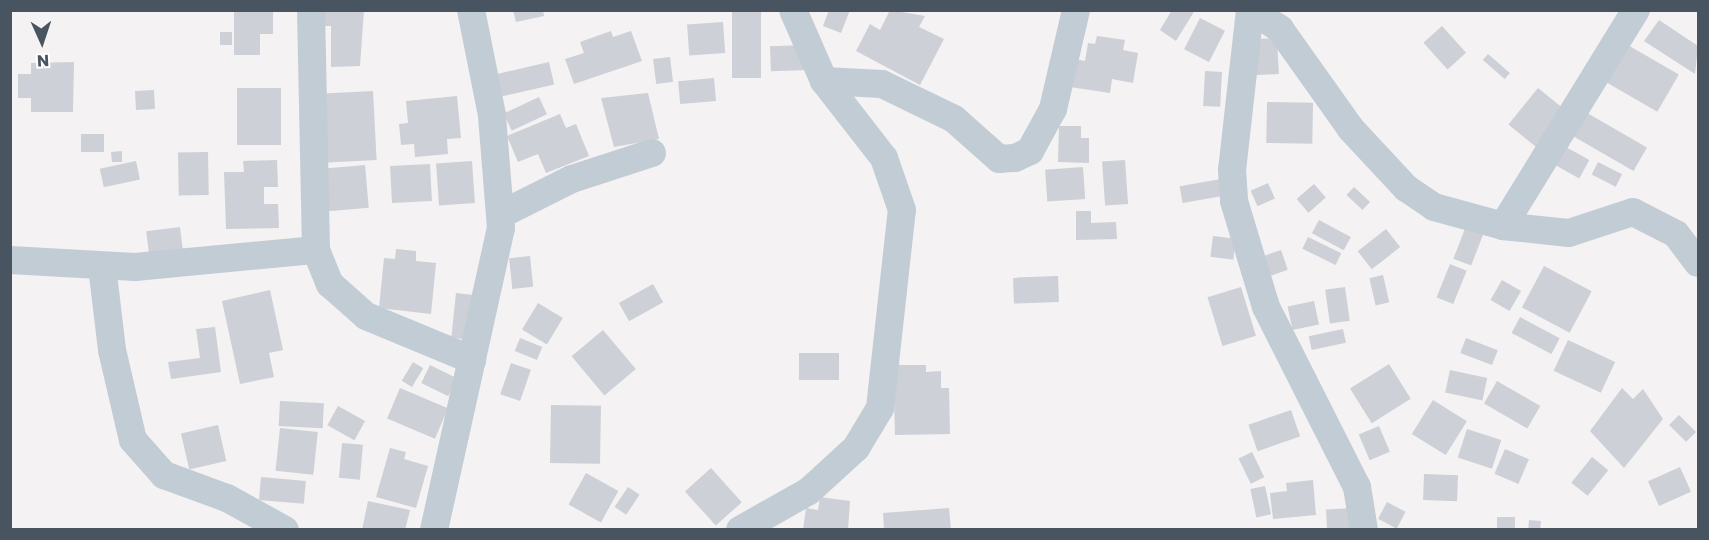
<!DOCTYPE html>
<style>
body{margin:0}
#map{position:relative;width:1709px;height:540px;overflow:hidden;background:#f4f2f2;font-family:Poppins,sans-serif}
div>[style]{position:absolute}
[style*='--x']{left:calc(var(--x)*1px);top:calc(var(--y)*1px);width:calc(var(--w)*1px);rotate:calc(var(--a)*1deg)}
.building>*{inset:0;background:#cdd0d6;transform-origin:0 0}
.minor>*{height:28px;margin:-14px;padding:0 14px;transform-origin:14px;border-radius:14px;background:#c2ccd4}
span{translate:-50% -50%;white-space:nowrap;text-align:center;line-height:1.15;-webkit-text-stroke:6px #fff;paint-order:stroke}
.frame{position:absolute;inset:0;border:12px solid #485561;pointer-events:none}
.north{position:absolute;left:12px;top:12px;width:60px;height:60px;-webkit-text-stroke:4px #fff;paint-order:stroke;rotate:177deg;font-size:16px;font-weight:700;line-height:24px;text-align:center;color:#485561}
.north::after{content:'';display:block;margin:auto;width:21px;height:27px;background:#485561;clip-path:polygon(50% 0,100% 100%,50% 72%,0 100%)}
</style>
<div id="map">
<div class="building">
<i style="clip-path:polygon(234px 10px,273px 10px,273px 34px,260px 34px,260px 55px,234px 55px)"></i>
<i style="clip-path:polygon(322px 10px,364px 10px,360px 66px,331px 67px,331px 26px,322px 26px)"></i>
<i style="clip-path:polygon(513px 10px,543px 10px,544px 16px,516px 22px)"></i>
<i style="left:732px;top:10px;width:29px;height:68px"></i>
<i style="clip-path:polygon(829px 10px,850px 10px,841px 33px,823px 26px)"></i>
<i style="clip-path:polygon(890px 10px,925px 16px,919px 27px,944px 39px,920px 85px,856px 51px,870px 24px,880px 30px)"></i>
<i style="clip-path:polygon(1172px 10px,1195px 10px,1176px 41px,1160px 30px)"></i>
<i style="left:1200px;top:18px;width:28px;height:35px;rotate:27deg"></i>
<i style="clip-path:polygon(1659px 20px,1698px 46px,1695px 74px,1644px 41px)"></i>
<i style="left:723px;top:22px;width:31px;height:36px;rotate:86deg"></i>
<i style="left:1442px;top:26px;width:36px;height:25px;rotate:48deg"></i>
<i style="clip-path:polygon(611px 31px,613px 37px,631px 31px,642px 61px,574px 84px,565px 59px,584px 53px,580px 42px)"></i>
<i style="left:220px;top:32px;width:12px;height:13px"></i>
<i style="clip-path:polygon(1097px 36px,1125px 40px,1123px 50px,1138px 53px,1133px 83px,1112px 79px,1110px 93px,1070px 87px,1075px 59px,1085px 61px,1088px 43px,1095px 44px)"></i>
<i style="left:1277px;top:38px;width:36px;height:25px;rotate:87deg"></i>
<i style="left:1626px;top:44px;width:61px;height:43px;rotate:30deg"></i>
<i style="left:806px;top:45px;width:25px;height:36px;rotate:88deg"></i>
<i style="left:1488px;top:54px;width:29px;height:8px;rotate:41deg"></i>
<i style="left:670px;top:57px;width:25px;height:17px;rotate:83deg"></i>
<i style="clip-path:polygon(74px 62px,73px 112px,31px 112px,31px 98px,18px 98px,18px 74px,31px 74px,31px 63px)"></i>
<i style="left:549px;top:62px;width:23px;height:64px;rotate:77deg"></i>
<i style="left:1205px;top:71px;width:17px;height:35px;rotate:3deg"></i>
<i style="left:714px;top:78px;width:23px;height:36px;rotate:85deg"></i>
<i style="left:237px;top:88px;width:44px;height:57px"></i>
<i style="left:1538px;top:88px;width:41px;height:47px;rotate:39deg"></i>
<i style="left:154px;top:90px;width:19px;height:19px;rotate:87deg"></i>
<i style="left:373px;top:91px;width:69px;height:49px;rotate:87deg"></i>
<i style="clip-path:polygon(648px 93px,659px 139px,614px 147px,601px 98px)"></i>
<i style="clip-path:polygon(457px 96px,461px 138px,447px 139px,448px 154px,415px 157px,414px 144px,401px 145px,399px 124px,408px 123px,406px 101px)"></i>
<i style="left:539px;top:97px;width:19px;height:39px;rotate:65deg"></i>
<i style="left:1267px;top:102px;width:46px;height:41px;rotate:1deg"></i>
<i style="left:1582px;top:110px;width:75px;height:27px;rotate:30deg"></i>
<i style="clip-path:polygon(560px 114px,566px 128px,576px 124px,589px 156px,546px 173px,538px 154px,518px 162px,507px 136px)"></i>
<i style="clip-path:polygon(1059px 126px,1081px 126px,1081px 138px,1089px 138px,1089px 163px,1058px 162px)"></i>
<i style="left:81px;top:134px;width:23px;height:18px"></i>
<i style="left:1564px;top:146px;width:29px;height:21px;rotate:29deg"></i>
<i style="clip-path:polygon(122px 151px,122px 162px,112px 162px,111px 152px)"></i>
<i style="left:208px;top:152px;width:43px;height:30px;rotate:89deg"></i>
<i style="clip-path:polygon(277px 160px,278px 187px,264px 187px,264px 204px,278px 204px,279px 228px,226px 229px,224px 172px,244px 172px,243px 161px)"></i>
<i style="left:1125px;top:160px;width:44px;height:23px;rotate:86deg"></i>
<i style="left:136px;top:161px;width:19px;height:37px;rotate:78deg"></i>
<i style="left:472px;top:161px;width:42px;height:36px;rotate:86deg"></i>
<i style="left:1598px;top:162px;width:27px;height:14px;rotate:27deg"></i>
<i style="left:430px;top:164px;width:37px;height:40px;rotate:87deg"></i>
<i style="left:365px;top:165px;width:43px;height:46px;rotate:85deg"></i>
<i style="left:1083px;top:167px;width:32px;height:38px;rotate:86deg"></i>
<i style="left:1221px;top:179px;width:17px;height:42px;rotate:80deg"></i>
<i style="left:1268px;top:183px;width:17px;height:19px;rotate:66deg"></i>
<i style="left:1314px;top:184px;width:18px;height:23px;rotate:49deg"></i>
<i style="left:1354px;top:187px;width:22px;height:11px;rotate:43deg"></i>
<i style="clip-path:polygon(1076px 211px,1091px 211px,1091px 223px,1116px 222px,1117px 239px,1076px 240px)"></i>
<i style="left:1319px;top:220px;width:36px;height:15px;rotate:28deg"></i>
<i style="left:1466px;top:226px;width:19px;height:35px;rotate:21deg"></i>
<i style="left:180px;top:227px;width:26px;height:34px;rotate:83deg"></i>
<i style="left:1386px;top:229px;width:23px;height:36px;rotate:52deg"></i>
<i style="left:1213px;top:236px;width:23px;height:21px;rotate:7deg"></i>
<i style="left:1308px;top:237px;width:37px;height:13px;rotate:26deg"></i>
<i style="clip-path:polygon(396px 249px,416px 251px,416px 261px,436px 263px,431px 314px,379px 308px,384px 258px,395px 259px)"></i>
<i style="left:1281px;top:250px;width:21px;height:23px;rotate:71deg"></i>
<i style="left:530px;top:256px;width:31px;height:21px;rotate:84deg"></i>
<i style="left:1450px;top:264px;width:18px;height:36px;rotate:22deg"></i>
<i style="left:1544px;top:266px;width:54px;height:47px;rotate:28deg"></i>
<i style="left:1383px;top:275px;width:28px;height:14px;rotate:77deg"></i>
<i style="left:1058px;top:276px;width:26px;height:45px;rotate:88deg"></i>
<i style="left:1502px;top:280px;width:22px;height:23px;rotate:30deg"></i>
<i style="left:653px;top:284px;width:21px;height:39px;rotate:61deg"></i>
<i style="left:1241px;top:287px;width:51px;height:35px;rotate:73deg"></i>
<i style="left:1345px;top:287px;width:34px;height:20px;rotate:82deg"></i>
<i style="clip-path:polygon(270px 290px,283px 350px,269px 353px,274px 377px,240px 384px,222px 301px)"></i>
<i style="left:456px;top:293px;width:18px;height:45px;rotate:6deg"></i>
<i style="left:1314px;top:301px;width:24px;height:27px;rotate:78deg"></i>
<i style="left:538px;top:303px;width:29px;height:31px;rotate:31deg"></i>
<i style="left:1520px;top:317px;width:45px;height:18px;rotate:28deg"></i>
<i style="clip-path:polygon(215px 327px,221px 372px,171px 379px,168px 362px,200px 358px,196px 329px)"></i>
<i style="left:1343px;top:329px;width:14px;height:35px;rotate:78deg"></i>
<i style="left:603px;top:330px;width:51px;height:41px;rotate:50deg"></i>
<i style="left:520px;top:338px;width:24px;height:14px;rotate:22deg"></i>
<i style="left:1466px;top:338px;width:34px;height:16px;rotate:21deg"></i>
<i style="left:1568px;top:340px;width:52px;height:34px;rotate:25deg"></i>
<i style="left:799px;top:353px;width:40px;height:27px"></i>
<i style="left:413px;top:362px;width:12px;height:22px;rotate:31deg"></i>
<i style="left:511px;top:363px;width:21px;height:33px;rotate:19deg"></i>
<i style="left:1389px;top:364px;width:41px;height:46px;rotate:58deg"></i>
<i style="left:430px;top:365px;width:30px;height:20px;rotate:26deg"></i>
<i style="clip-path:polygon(893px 365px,926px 365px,926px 372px,941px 371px,941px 388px,949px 388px,950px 434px,895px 435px)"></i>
<i style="left:1450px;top:370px;width:38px;height:23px;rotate:12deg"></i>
<i style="left:1497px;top:381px;width:50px;height:26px;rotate:30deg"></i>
<i style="left:400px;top:388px;width:52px;height:33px;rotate:23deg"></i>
<i style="clip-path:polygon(1622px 388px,1633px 399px,1643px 389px,1663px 419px,1624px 468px,1590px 431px)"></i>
<i style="left:1433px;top:400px;width:40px;height:40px;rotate:32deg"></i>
<i style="left:280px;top:401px;width:44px;height:25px;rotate:3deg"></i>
<i style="left:551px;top:405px;width:50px;height:58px;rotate:1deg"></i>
<i style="left:338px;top:406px;width:31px;height:22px;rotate:29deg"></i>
<i style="left:1291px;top:410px;width:28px;height:45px;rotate:71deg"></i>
<i style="left:1679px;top:415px;width:24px;height:14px;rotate:45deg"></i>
<i style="left:218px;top:425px;width:37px;height:38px;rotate:77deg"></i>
<i style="left:1379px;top:426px;width:28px;height:22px;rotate:67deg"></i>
<i style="left:280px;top:428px;width:38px;height:43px;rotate:6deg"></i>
<i style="left:1467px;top:429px;width:36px;height:30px;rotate:18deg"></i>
<i style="left:342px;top:443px;width:21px;height:35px;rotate:5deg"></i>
<i style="clip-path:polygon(390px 448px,406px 452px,404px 459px,428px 466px,416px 508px,376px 497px)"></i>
<i style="left:1505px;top:449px;width:26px;height:27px;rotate:23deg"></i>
<i style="left:1252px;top:452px;width:28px;height:15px;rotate:64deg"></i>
<i style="left:1592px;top:457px;width:21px;height:33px;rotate:39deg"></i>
<i style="left:1680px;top:467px;width:27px;height:35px;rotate:66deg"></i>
<i style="left:711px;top:468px;width:46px;height:35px;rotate:48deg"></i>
<i style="left:586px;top:473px;width:37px;height:36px;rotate:29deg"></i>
<i style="left:1424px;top:474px;width:34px;height:26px;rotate:2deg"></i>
<i style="left:261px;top:477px;width:45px;height:23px;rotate:5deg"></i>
<i style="clip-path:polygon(1313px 480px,1316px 515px,1273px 519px,1270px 493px,1287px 491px,1286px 483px)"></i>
<i style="left:1265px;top:486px;width:29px;height:15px;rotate:78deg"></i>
<i style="left:628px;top:487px;width:14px;height:24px;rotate:34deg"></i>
<i style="clip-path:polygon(820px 497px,850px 501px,848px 530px,803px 530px,806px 508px,818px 510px)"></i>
<i style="clip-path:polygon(368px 501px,410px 510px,405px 530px,362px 530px)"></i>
<i style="left:1387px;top:502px;width:21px;height:19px;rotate:28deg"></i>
<i style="clip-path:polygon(949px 508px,951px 530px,884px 530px,883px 513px)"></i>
<i style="left:1353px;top:508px;width:22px;height:27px;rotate:87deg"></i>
<i style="left:1515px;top:517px;width:13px;height:18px;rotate:90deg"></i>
<i style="left:1529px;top:520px;width:12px;height:10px;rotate:5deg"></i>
</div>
<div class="minor">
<i style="--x:311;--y:10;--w:240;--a:88.8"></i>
<i style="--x:316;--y:250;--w:37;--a:68"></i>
<i style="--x:330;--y:284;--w:48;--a:41.6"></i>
<i style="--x:366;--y:316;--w:115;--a:22.5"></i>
<i style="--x:1250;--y:10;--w:161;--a:96.4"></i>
<i style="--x:1232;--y:170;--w:31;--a:86"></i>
<i style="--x:1234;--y:201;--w:111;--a:73.2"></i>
<i style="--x:1266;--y:307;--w:202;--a:63.2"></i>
<i style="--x:1357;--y:487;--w:44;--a:80.8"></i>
<i style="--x:1251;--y:10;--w:35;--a:33"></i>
<i style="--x:1280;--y:29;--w:123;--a:54.6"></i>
<i style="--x:1351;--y:129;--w:81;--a:47"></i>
<i style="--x:1406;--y:188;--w:34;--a:34"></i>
<i style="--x:1434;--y:207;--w:72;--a:15.4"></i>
<i style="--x:1503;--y:226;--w:66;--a:6.1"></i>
<i style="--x:1569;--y:233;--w:67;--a:-18.2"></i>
<i style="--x:1633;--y:212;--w:48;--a:27.1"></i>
<i style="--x:1676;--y:234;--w:36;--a:53"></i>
<i style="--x:824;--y:81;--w:58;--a:3"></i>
<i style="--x:882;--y:84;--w:80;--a:25.9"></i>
<i style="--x:954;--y:119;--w:60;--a:41.6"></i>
<i style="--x:999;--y:159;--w:16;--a:-4"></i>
<i style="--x:1015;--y:158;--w:17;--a:-25"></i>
<i style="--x:1030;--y:151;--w:48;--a:-61.3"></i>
<i style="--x:1053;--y:109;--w:102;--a:-76.9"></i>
<i style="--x:502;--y:214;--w:78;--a:-26.6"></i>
<i style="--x:572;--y:179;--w:84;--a:-18"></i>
<i style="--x:1503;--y:226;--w:254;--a:-58.4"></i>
<i style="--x:10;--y:260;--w:125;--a:3.2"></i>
<i style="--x:135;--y:267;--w:182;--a:-5.4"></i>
<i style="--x:102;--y:266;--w:85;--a:83.2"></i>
<i style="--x:112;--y:350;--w:92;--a:76.9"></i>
<i style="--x:133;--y:440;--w:47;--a:48.5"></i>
<i style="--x:164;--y:475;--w:67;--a:20.1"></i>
<i style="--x:227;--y:498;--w:66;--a:28.9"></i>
<i style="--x:434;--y:530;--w:309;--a:-77.5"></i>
<i style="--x:501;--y:228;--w:113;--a:-94.6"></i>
<i style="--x:492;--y:115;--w:107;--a:-101.3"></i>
<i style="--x:740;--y:530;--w:79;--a:-29.5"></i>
<i style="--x:809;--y:491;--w:64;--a:-42.5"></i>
<i style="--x:856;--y:448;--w:47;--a:-59"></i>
<i style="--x:880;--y:408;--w:199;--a:-83.7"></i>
<i style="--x:902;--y:210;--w:55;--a:-109.1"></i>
<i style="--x:884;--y:158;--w:98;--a:-127.9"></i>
<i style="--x:824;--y:81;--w:77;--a:-113.6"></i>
</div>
<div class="frame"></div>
<div class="north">N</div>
</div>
